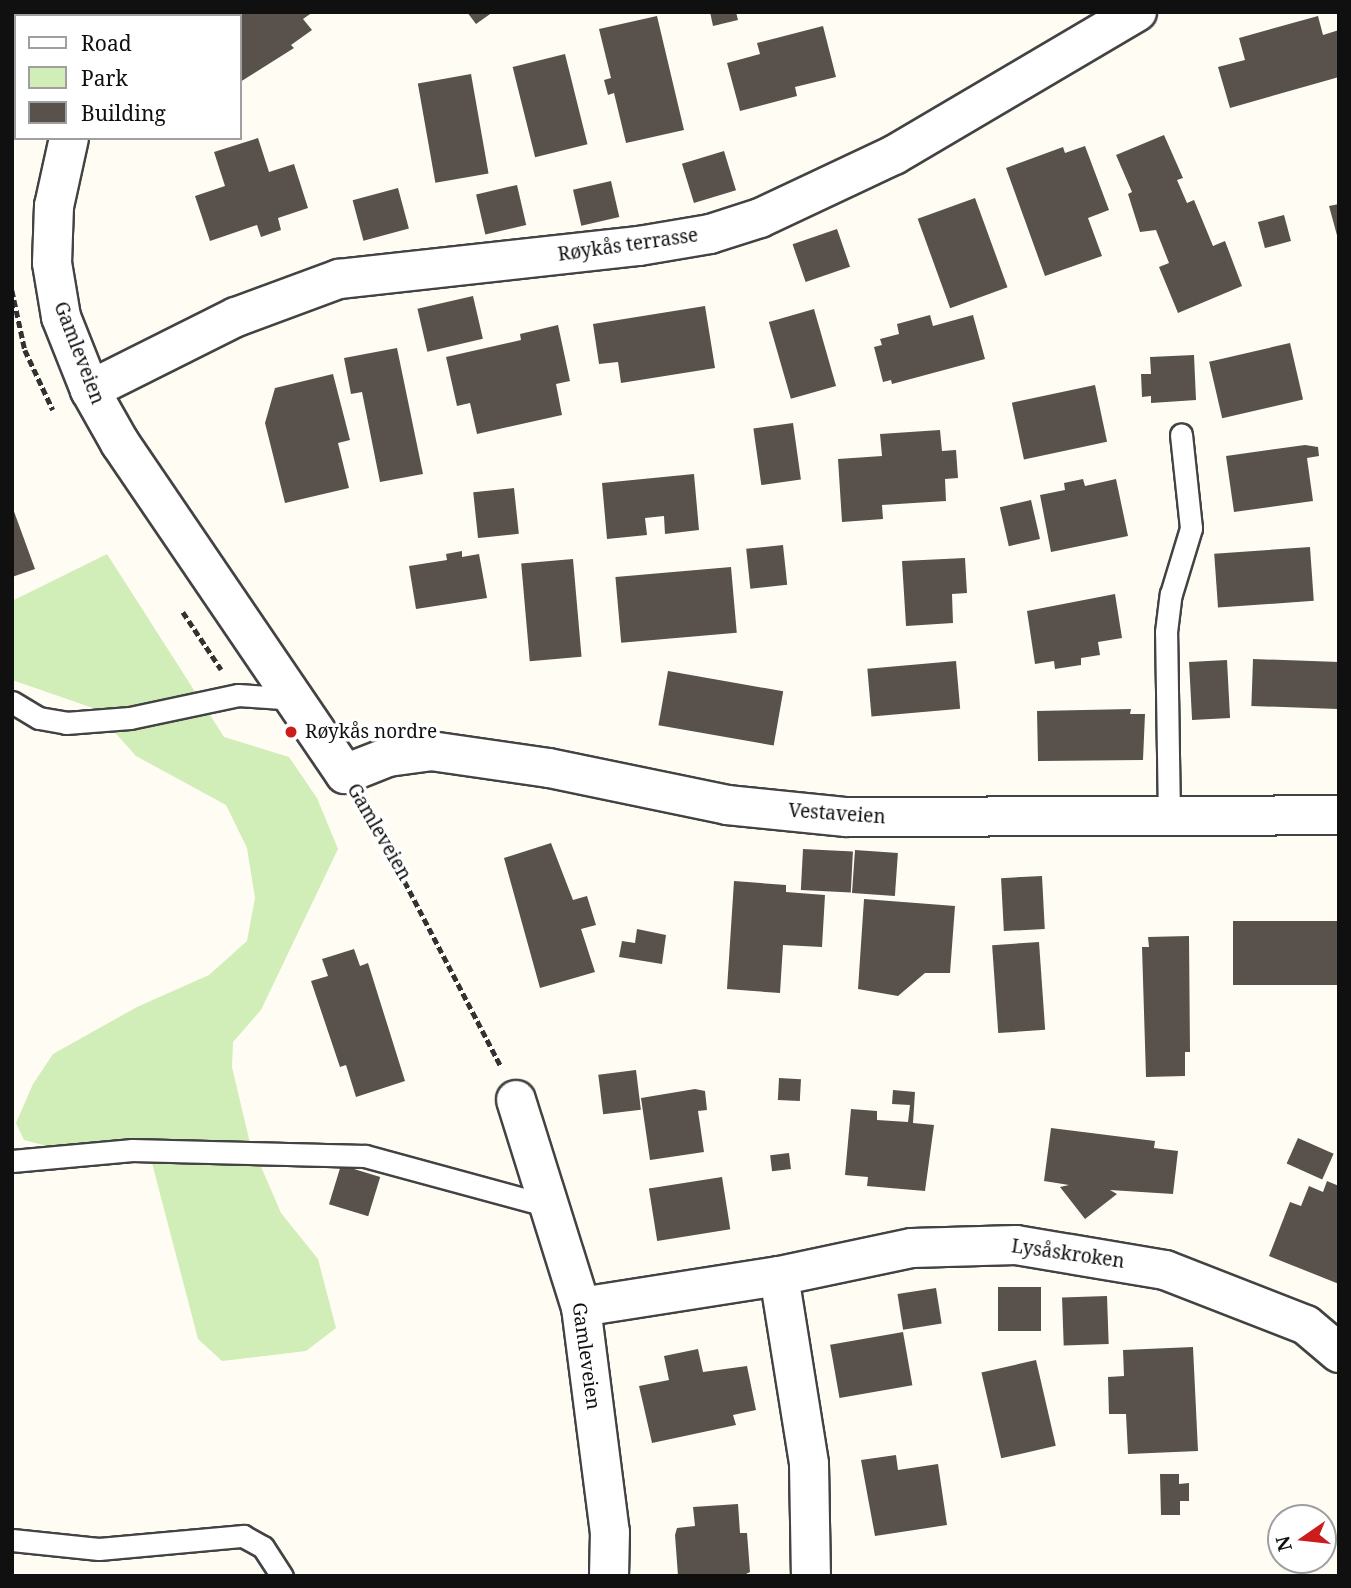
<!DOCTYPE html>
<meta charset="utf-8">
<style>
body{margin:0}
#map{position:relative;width:1351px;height:1588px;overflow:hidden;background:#fffdf3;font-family:"Noto Serif",serif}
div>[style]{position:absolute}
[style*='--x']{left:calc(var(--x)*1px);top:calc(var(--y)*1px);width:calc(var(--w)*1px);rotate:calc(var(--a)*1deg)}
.green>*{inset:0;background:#d1edb8}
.building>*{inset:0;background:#59514b;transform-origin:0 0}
.path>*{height:4.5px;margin-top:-2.25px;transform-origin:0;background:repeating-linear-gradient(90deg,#323232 0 7px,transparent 0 10.5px)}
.roads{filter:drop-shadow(2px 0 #434343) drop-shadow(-2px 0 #434343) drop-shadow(0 2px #434343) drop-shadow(0 -2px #434343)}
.service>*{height:21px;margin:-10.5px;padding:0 10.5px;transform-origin:10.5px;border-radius:10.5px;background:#fff}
.minor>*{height:38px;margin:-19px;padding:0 19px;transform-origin:19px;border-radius:19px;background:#fff}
.tertiary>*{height:38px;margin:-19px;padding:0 19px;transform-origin:19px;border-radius:19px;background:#fff}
.dots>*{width:19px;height:19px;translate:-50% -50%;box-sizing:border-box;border:4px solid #fff;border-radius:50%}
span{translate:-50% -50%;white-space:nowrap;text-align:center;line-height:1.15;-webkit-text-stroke:7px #fff;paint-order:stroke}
.street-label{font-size:19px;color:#101010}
.poi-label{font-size:19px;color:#101010}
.left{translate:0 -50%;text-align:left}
.frame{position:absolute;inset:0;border:14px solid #101010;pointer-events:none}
.legend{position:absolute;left:14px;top:14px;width:228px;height:126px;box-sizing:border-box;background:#fff;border:2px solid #9f9f9f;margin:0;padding:9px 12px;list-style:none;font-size:21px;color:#101010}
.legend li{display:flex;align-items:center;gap:14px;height:35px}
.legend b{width:35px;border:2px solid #9f9f9f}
.north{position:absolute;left:1267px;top:1504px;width:70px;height:70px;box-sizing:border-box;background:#fff;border:2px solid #9f9f9f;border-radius:50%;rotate:256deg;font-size:19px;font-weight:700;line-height:28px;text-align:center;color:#101010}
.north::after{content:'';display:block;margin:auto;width:24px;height:32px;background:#cc1c1c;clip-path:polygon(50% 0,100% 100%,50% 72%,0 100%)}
</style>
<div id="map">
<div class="green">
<i style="clip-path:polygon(107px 554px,224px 737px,289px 757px,317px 798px,338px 849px,261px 1010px,233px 1042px,232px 1067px,249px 1139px,281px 1213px,318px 1259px,336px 1328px,306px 1351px,222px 1361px,198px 1339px,147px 1144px,58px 1149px,24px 1140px,16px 1123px,33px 1084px,53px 1054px,137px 1007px,209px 975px,247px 941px,255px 898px,247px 848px,226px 805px,136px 756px,93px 708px,12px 680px,12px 601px)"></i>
</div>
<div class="building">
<i style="clip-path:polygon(213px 12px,313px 12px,303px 19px,312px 30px,291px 45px,294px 48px,240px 82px,240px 16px,208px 16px)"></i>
<i style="clip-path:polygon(467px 12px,493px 12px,476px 24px)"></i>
<i style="clip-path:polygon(710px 12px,736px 12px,738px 20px,713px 26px)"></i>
<i style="clip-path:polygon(657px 16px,684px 130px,626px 143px,614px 93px,608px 95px,604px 80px,611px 78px,599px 29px)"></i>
<i style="clip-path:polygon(1318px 16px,1323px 35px,1339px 30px,1339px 77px,1230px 108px,1218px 67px,1245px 60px,1239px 38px)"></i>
<i style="clip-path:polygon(823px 26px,836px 77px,795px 87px,797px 96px,740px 111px,727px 63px,760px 54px,757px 43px)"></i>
<i style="left:565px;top:54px;width:93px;height:54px;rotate:76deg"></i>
<i style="left:471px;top:74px;width:101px;height:54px;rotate:80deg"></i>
<i style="clip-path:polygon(1164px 135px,1183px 178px,1177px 180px,1187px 203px,1194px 200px,1213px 246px,1225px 241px,1242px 286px,1178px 313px,1159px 267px,1169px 263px,1156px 230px,1140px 232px,1128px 194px,1132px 192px,1116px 155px)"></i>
<i style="clip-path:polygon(258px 138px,269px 172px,294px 164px,308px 208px,278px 218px,281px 230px,261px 237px,257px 225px,210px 241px,195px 196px,225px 186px,214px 152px)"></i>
<i style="clip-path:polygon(1085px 146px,1109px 210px,1088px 218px,1102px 256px,1045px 276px,1006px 168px,1063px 147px,1065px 153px)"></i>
<i style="left:724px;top:151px;width:41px;height:44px;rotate:73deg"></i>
<i style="left:611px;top:181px;width:37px;height:39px;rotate:77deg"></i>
<i style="left:517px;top:185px;width:41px;height:42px;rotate:77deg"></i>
<i style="left:398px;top:188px;width:42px;height:47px;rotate:75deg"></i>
<i style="left:975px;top:198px;width:95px;height:61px;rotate:70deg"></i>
<i style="clip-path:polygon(1339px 204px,1339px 239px,1338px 239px,1329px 206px)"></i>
<i style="left:1284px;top:215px;width:27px;height:27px;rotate:75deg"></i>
<i style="left:837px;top:229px;width:40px;height:47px;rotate:71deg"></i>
<i style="left:473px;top:296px;width:44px;height:57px;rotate:77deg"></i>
<i style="clip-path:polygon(705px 306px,715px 368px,621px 383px,618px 362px,599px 364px,593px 324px)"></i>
<i style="left:814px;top:309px;width:80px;height:47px;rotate:74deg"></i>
<i style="clip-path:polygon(930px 315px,933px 326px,973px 315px,985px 359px,892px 384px,891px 380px,883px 382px,874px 347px,882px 345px,880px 339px,899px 334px,897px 324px)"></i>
<i style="clip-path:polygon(558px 325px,570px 381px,556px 384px,562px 415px,477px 434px,470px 403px,457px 406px,446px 357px,521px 340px,520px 334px)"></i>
<i style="left:1290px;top:343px;width:58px;height:83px;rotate:77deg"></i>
<i style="clip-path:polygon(397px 348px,423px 474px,380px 482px,362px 392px,351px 394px,344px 358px)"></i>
<i style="clip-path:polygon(1194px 355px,1196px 400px,1151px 403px,1151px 396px,1142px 397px,1141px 374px,1151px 374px,1150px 357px)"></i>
<i style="clip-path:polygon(333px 374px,350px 440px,338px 443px,349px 488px,285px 503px,265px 423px,275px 388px)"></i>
<i style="left:1095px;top:385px;width:58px;height:85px;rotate:78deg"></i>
<i style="left:793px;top:423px;width:57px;height:40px;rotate:82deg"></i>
<i style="clip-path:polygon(940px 430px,942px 451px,956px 450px,958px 478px,945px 479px,946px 501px,882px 505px,883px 519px,842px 522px,838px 459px,882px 456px,880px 434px)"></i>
<i style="clip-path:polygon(1305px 445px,1318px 447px,1319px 456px,1307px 458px,1313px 501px,1234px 512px,1226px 456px)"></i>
<i style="clip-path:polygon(694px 474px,699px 530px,665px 534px,664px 516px,645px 518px,647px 535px,607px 539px,602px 483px)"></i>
<i style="clip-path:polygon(1083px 479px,1085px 486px,1116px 479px,1128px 536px,1051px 552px,1040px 495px,1065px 490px,1064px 483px)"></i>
<i style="left:514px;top:488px;width:46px;height:41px;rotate:84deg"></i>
<i style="left:1031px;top:500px;width:40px;height:32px;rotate:77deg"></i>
<i style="clip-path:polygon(12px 506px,35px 569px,12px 577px)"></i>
<i style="left:783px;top:545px;width:40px;height:37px;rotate:84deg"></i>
<i style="left:1310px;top:547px;width:54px;height:96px;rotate:86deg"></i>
<i style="clip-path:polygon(462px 551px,462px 557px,479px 554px,487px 598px,416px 609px,409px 566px,447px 560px,446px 554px)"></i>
<i style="clip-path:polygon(965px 558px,967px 593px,952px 594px,953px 623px,906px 626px,902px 561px)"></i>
<i style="left:573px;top:559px;width:98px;height:52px;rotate:85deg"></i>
<i style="left:731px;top:567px;width:66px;height:116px;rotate:85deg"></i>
<i style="clip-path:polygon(1115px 594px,1122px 638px,1098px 642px,1100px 655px,1081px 658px,1081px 665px,1055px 669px,1054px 661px,1035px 664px,1027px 611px)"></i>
<i style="left:1253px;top:659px;width:86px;height:47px;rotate:2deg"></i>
<i style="left:1227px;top:660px;width:58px;height:38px;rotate:87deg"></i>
<i style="left:956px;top:661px;width:48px;height:89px;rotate:85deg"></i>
<i style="left:668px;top:671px;width:117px;height:55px;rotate:10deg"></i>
<i style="clip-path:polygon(1131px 709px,1130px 714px,1145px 714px,1143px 760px,1038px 761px,1037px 711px)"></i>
<i style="clip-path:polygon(551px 843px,573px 900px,587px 896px,596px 925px,581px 929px,595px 972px,540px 988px,504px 858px)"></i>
<i style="left:803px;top:849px;width:50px;height:41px;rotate:3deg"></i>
<i style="left:855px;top:850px;width:43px;height:43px;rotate:4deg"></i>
<i style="left:1042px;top:876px;width:53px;height:41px;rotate:87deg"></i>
<i style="clip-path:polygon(734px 881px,786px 885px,786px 892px,825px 895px,822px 947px,783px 945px,780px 993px,727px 989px)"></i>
<i style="clip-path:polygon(864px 899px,955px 906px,950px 973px,925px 973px,898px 996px,858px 989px)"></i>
<i style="left:1339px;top:921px;width:64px;height:106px;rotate:90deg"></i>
<i style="clip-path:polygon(637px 929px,666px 935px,662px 964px,619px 957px,622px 941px,635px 943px)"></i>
<i style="clip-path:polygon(1189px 936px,1190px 1052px,1185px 1052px,1185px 1076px,1146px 1077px,1142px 947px,1149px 947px,1148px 937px)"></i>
<i style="left:1039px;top:942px;width:88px;height:47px;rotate:86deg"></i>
<i style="clip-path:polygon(354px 949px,360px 966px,368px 963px,405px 1081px,356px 1097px,346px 1065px,340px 1067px,311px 981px,328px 976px,322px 959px)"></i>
<i style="left:636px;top:1070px;width:40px;height:38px;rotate:83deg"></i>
<i style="left:779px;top:1078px;width:22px;height:22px;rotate:3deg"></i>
<i style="clip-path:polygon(695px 1089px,705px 1091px,707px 1110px,698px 1111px,704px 1152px,650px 1160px,641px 1098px)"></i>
<i style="clip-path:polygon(893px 1090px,915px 1092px,913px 1123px,934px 1125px,925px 1191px,867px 1186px,868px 1177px,845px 1175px,851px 1109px,877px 1111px,877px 1120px,908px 1122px,910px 1105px,892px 1104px)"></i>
<i style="clip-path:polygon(1051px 1128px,1155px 1141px,1154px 1148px,1178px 1151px,1173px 1194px,1110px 1190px,1117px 1194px,1085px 1219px,1060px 1187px,1069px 1185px,1044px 1181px)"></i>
<i style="left:1298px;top:1138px;width:39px;height:28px;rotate:24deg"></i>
<i style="left:789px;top:1153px;width:16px;height:19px;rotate:83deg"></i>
<i style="left:341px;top:1165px;width:41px;height:41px;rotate:17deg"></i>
<i style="left:722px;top:1177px;width:53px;height:74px;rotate:81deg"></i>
<i style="clip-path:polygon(1327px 1181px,1339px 1186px,1339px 1284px,1269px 1256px,1290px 1202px,1301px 1206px,1309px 1186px,1323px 1192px)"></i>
<i style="left:998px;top:1287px;width:43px;height:44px"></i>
<i style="left:936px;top:1288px;width:36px;height:39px;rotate:81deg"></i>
<i style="left:1107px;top:1296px;width:48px;height:45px;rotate:88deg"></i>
<i style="left:903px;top:1332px;width:54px;height:74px;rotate:80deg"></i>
<i style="clip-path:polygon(1193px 1347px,1198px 1451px,1128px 1454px,1126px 1414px,1109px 1414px,1108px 1377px,1124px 1376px,1123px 1350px)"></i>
<i style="clip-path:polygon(698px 1349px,703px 1372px,747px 1366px,756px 1410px,733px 1415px,736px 1425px,652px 1443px,639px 1386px,669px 1380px,664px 1356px)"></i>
<i style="left:1036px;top:1360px;width:88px;height:56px;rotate:77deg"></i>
<i style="clip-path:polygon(896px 1455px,898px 1470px,938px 1464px,947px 1525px,875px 1536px,861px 1460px)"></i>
<i style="clip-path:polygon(1160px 1474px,1179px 1474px,1179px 1484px,1189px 1483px,1189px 1501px,1180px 1501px,1180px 1515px,1161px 1515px)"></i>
<i style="clip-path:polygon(738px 1504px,740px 1533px,747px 1533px,750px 1572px,742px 1576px,678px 1576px,675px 1535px,677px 1528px,695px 1526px,693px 1507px)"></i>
</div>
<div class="path">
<i style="--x:12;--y:290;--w:61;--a:77.8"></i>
<i style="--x:25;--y:350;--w:66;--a:65"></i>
<i style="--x:183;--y:612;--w:69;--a:56.3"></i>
<i style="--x:366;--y:807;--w:292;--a:62.5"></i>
</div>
<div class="roads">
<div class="service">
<i style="--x:12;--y:37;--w:9;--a:-63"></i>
<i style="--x:12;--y:702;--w:31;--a:31"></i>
<i style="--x:39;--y:718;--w:27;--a:10"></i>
<i style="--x:66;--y:723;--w:64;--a:-4.5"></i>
<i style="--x:130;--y:718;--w:110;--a:-12"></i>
<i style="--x:238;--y:695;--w:59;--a:3.9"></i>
<i style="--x:1169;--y:818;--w:186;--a:-90.9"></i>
<i style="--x:1166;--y:632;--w:38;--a:-83"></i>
<i style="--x:1171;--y:594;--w:69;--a:-73.1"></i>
<i style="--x:1191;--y:528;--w:94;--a:-96.1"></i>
<i style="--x:12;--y:1161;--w:121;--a:-5.2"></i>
<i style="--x:132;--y:1150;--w:233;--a:1.5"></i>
<i style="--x:365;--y:1156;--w:191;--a:15.2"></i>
<i style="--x:12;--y:1540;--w:87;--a:5.9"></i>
<i style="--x:99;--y:1549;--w:145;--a:-5.2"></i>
<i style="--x:243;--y:1536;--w:23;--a:29"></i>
<i style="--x:263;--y:1547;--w:35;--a:57"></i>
</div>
<div class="minor">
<i style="--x:90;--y:390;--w:163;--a:-26.6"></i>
<i style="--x:236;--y:317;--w:110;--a:-20.3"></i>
<i style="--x:339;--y:279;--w:302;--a:-6.3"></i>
<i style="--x:639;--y:246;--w:72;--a:-9.6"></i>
<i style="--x:710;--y:234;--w:52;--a:-17.7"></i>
<i style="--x:760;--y:218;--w:148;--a:-25.2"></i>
<i style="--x:894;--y:155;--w:282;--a:-30.5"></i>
<i style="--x:345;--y:774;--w:46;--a:-21.6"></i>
<i style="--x:388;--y:757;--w:43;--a:-7.9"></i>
<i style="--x:431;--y:751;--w:119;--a:8.2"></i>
<i style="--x:549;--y:768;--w:182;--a:11.7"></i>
<i style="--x:727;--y:805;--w:120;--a:5.8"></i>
<i style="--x:846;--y:817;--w:493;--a:-0.2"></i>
<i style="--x:779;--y:1276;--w:190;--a:80.9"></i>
<i style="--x:809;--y:1464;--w:112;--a:89"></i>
<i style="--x:581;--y:1307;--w:200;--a:-8.9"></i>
<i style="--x:779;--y:1276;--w:136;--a:-11.9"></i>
<i style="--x:912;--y:1248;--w:104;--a:-1.7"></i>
<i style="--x:1016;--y:1245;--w:151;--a:9.5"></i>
<i style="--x:1165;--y:1270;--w:151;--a:21.3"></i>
<i style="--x:1306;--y:1325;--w:43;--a:40.3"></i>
</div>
<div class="tertiary">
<i style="--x:109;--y:16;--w:4;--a:-76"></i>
<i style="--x:69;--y:138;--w:70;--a:102.4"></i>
<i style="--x:54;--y:206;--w:57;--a:92"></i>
<i style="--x:52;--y:263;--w:55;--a:80.5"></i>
<i style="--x:61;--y:317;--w:79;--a:68.3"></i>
<i style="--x:90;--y:390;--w:61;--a:60.5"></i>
<i style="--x:120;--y:443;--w:400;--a:55.8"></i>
<i style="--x:516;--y:1100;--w:217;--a:72.6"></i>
<i style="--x:581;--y:1307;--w:227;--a:82.7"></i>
<i style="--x:610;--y:1532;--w:44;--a:91.3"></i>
</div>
</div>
<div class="dots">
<i style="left:291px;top:732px;background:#cc1c1c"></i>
</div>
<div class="street-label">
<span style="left:628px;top:245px;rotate:-8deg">Røykås terrasse</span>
<span style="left:79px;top:353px;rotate:69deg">Gamleveien</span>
<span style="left:837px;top:814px;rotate:4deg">Vestaveien</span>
<span style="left:379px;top:832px;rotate:60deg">Gamleveien</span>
<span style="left:1068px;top:1254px;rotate:8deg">Lysåskroken</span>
<span style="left:586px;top:1356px;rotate:82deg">Gamleveien</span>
</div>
<div class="poi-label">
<span class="left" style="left:305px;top:732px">Røykås nordre</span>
</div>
<div class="frame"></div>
<ul class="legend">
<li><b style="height:9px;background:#fff"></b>Road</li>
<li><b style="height:19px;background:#d1edb8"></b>Park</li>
<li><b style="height:19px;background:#59514b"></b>Building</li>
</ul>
<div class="north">N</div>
</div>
